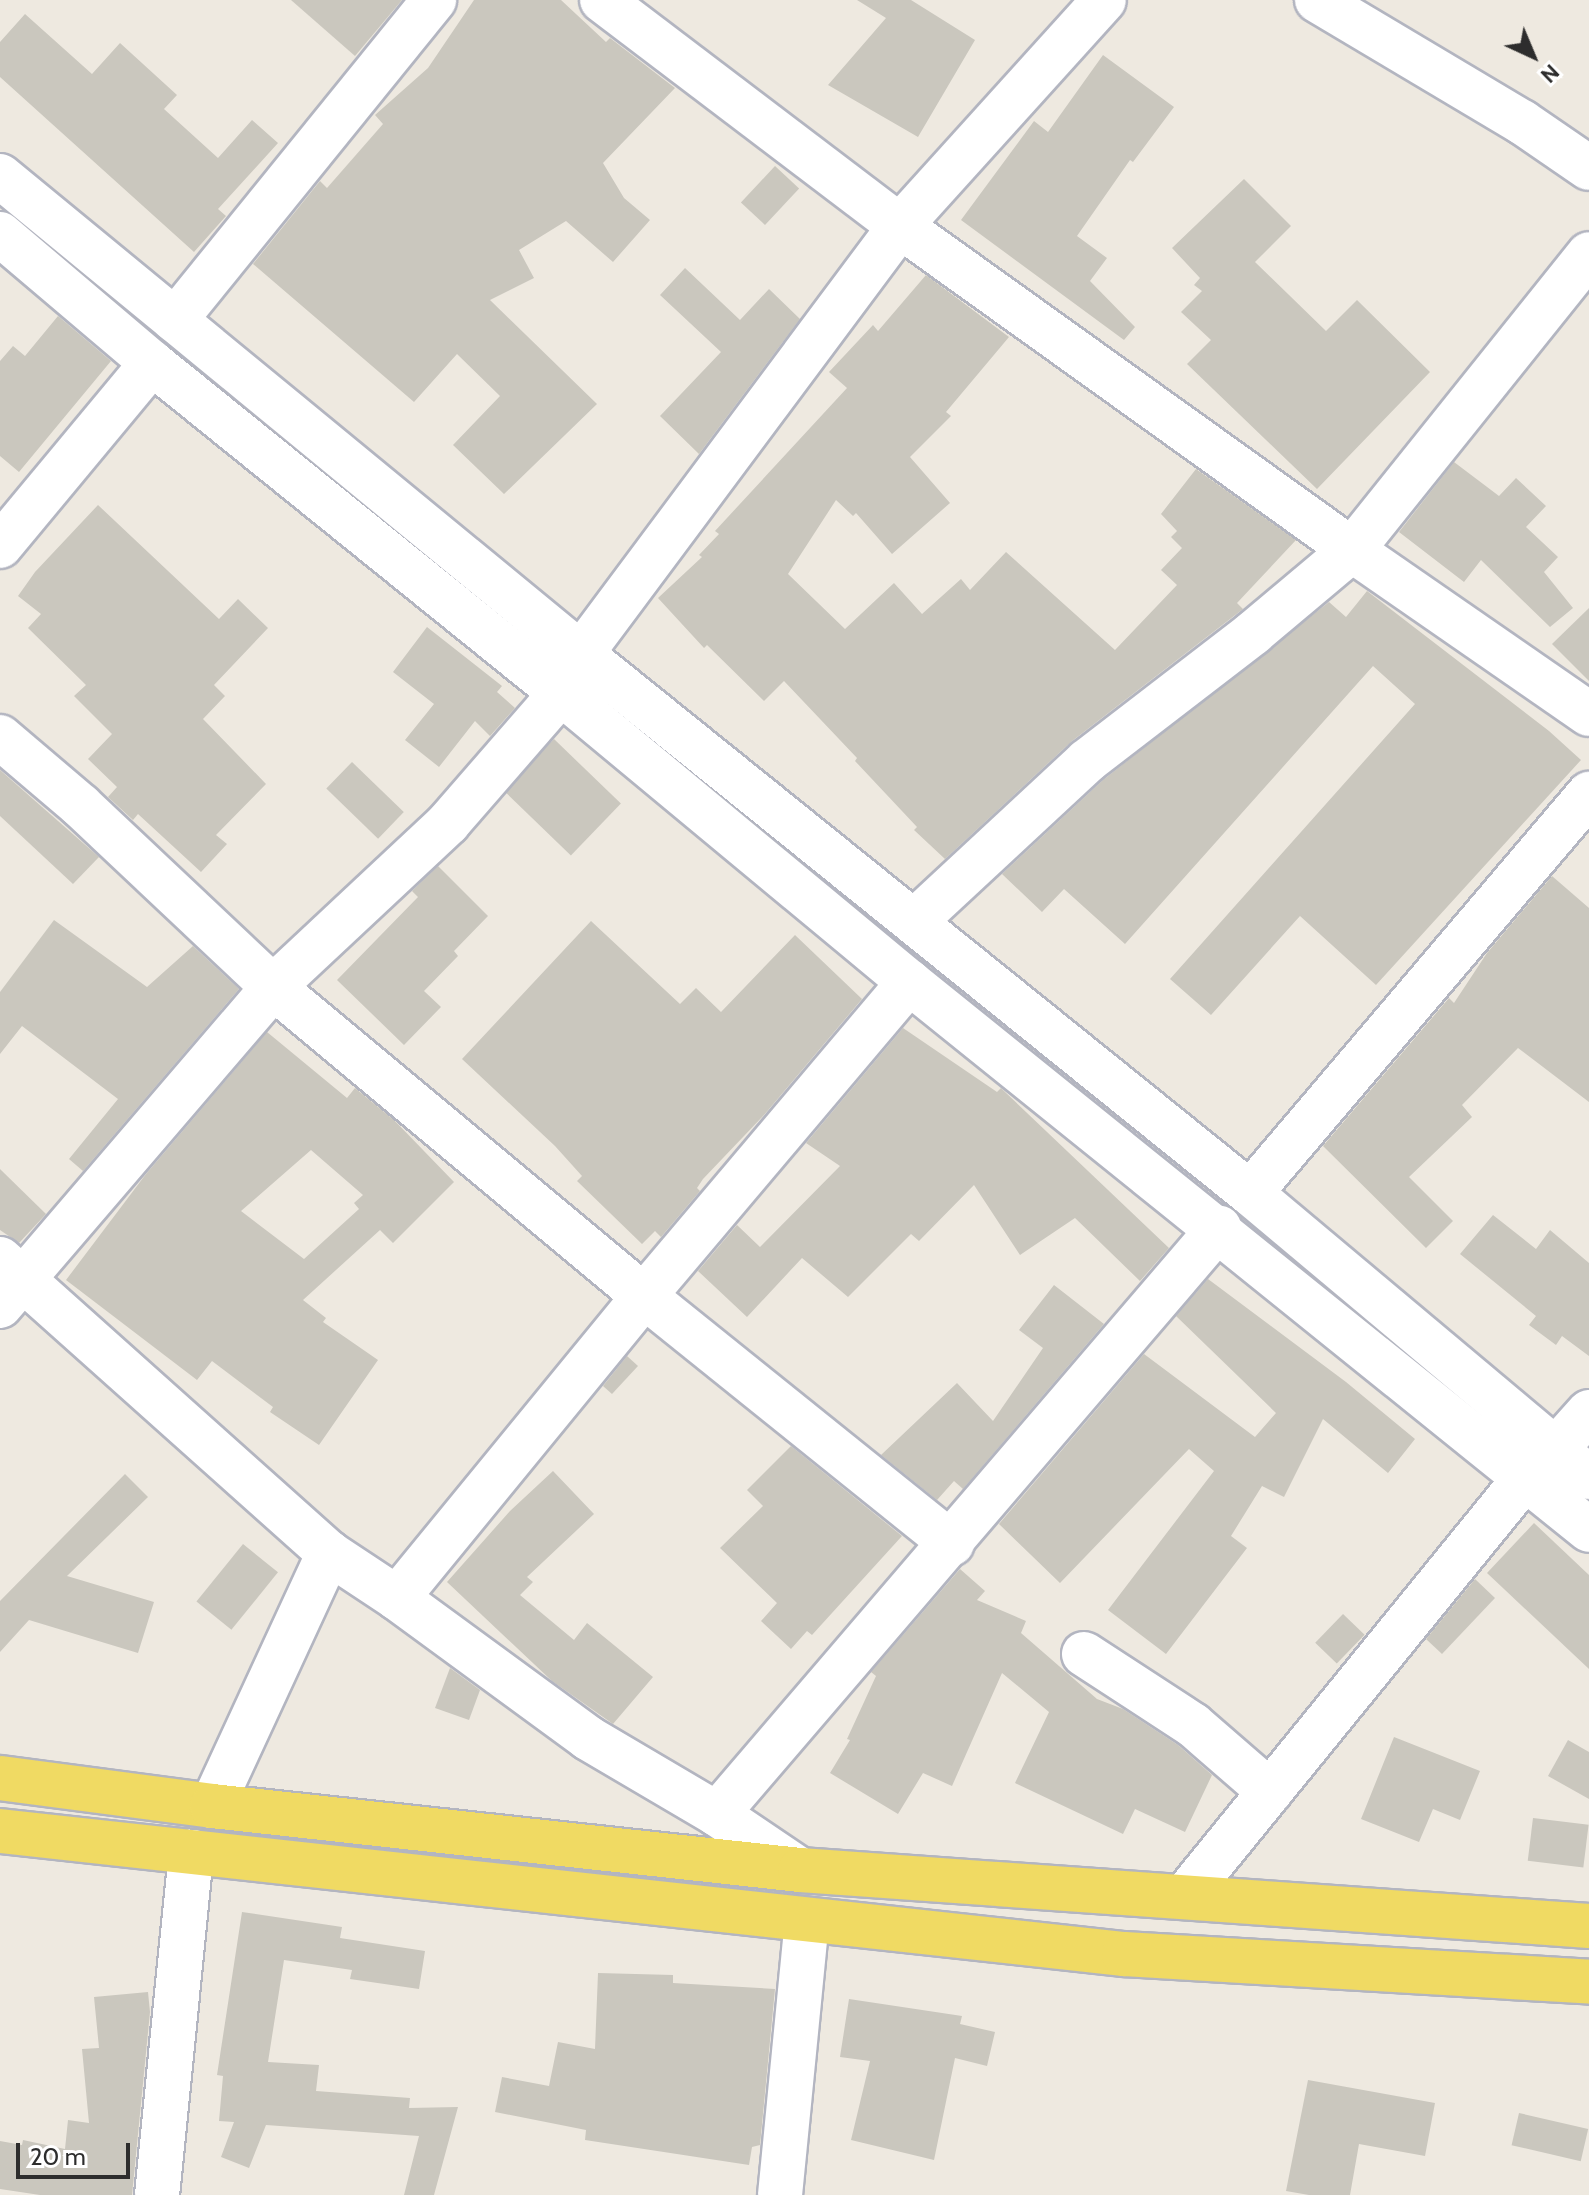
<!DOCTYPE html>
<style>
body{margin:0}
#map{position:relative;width:1589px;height:2195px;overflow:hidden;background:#eee9e0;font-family:Cabin,sans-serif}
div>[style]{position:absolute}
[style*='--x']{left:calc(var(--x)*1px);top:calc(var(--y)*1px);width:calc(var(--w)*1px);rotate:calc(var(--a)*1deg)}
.building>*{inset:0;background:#cac7be;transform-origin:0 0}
.roads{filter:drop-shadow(2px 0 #b3b5c0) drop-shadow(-2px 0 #b3b5c0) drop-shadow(0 2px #b3b5c0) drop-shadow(0 -2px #b3b5c0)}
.minor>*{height:44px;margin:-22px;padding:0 22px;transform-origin:22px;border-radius:22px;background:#fff}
.major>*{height:44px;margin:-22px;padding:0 22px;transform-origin:22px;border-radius:22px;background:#f0da63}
span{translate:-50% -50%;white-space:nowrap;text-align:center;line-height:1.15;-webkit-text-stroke:7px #fff;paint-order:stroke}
.north{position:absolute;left:1493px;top:16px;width:80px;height:80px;-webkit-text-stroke:6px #fff;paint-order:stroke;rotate:136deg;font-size:22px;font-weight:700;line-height:32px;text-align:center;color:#2d2d2d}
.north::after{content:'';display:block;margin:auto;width:28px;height:36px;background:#2d2d2d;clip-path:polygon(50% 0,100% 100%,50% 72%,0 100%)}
.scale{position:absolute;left:16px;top:2143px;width:114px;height:36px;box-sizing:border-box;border:4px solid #2d2d2d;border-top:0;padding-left:10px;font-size:24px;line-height:28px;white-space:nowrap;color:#2d2d2d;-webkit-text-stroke:6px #fff;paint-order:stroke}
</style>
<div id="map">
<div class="building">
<i style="clip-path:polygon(291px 0,402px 0,355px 56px)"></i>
<i style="clip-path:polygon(474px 0,561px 0,606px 42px,610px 38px,675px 88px,603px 163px,624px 198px,650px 220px,613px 262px,566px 221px,519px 250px,534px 278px,490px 300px,597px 404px,504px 494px,453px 445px,500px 396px,457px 354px,414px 402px,253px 264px,320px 181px,327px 188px,383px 124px,375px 115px,428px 68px)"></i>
<i style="clip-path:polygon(857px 0,911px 0,975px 40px,918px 137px,828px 85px,886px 18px)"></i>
<i style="clip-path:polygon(25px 14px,92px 74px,120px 43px,177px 95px,164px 109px,218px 158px,252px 120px,278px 143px,218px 209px,226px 216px,194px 252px,0 77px,0 42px)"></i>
<i style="clip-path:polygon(1103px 55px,1174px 107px,1133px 162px,1130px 160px,1077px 236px,1107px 258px,1090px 281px,1135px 327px,1124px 340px,961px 220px,1034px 121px,1048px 132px)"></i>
<i style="left:775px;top:166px;width:33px;height:50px;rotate:43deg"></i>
<i style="clip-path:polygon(1244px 179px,1291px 226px,1255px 262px,1326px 331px,1357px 300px,1430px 372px,1317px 489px,1187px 364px,1211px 340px,1181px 312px,1202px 291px,1194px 285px,1200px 278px,1172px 248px)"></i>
<i style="clip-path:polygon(685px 268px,740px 320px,769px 289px,800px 319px,699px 454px,660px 416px,721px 352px,660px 295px)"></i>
<i style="clip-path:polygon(926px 275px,1009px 337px,946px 412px,951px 416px,910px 457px,950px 503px,892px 554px,856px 513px,853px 516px,836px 500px,788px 574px,845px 629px,894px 583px,922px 614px,961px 579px,970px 590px,1006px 552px,1115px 650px,1177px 585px,1161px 570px,1182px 548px,1171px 537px,1177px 531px,1161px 514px,1196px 469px,1296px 540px,1237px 603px,1243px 609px,1072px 741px,945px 859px,914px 830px,917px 827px,855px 761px,857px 758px,784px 681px,764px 701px,707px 645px,704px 648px,658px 598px,702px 557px,699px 555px,719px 534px,715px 531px,847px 388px,829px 372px,873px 325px,878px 331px)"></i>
<i style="clip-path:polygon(58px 316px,111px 361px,19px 472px,0 456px,0 361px,13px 346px,25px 356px)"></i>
<i style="clip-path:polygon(1454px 462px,1499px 496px,1516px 478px,1546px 506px,1526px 527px,1558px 557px,1544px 572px,1573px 608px,1550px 627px,1481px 560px,1464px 582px,1399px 532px)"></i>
<i style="clip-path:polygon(98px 505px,219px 619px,238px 599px,268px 628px,214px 685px,225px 696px,203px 719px,266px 784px,216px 835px,227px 844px,201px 872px,138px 814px,133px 820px,108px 797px,117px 787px,88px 759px,112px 734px,74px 696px,86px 685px,28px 628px,41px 614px,18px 596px,35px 572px)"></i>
<i style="clip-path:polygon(1367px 591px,1549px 731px,1581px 760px,1376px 985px,1300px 916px,1211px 1015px,1170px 979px,1415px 704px,1373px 666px,1125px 944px,1064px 889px,1042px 912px,1002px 874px,1103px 780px,1329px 602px,1346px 617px)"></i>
<i style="clip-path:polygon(1589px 608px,1589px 681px,1552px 644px)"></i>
<i style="clip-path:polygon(427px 627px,502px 686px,497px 692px,515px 708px,490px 736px,475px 721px,439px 767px,405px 740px,434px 704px,393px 672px)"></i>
<i style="left:554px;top:739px;width:93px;height:72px;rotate:44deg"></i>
<i style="left:352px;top:762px;width:72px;height:37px;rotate:44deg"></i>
<i style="clip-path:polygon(0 770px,99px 857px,73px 884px,0 816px)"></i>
<i style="clip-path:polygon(438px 866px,488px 916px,454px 951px,458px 956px,424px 991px,441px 1007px,404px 1045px,337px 980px,418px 897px,412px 891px)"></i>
<i style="clip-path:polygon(1552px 876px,1589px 908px,1589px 1102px,1518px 1048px,1462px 1105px,1472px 1117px,1409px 1177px,1453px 1221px,1426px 1248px,1323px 1146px,1449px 998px,1454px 1003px,1487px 953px)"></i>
<i style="clip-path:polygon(54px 920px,147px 987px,193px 946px,239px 989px,83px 1171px,69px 1159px,118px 1099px,22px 1026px,0 1054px,0 992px)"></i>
<i style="clip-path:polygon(591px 921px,680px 1004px,696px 988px,721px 1012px,795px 935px,862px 999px,764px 1115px,703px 1179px,697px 1188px,700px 1191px,661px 1237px,655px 1231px,642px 1244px,577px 1181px,582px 1176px,555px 1146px,462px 1059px)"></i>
<i style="clip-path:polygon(903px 1028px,997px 1092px,1001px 1088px,1004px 1091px,1169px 1248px,1140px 1281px,1075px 1218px,1020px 1255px,974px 1185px,919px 1241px,911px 1234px,848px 1297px,802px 1258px,747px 1317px,698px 1271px,737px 1225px,760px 1247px,840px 1166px,806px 1143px)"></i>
<i style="clip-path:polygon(evenodd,267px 1032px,347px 1098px,355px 1088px,394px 1120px,454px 1182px,393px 1243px,380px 1230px,303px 1300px,326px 1318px,323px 1322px,378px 1360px,319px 1445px,270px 1412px,273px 1407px,212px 1361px,197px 1380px,66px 1280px,146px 1174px,267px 1032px,311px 1150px,363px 1195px,354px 1203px,359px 1209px,304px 1259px,241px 1211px,311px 1150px)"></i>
<i style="clip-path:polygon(0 1169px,46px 1214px,19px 1243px,0 1230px)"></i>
<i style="clip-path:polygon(1493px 1215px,1536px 1249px,1550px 1230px,1589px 1263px,1589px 1356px,1562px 1336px,1556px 1345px,1529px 1325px,1536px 1316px,1460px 1254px)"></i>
<i style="clip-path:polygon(1208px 1279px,1346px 1382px,1415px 1439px,1388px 1473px,1323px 1419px,1284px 1497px,1262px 1486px,1231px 1536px,1247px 1548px,1166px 1654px,1108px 1610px,1214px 1471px,1189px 1449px,1060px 1583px,999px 1524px,1144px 1354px,1255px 1437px,1276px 1413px,1176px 1316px)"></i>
<i style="clip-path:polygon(1054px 1285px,1104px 1324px,963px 1489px,954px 1481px,937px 1500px,881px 1455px,957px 1383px,993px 1421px,1043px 1348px,1019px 1330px)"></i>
<i style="clip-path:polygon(627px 1356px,638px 1366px,612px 1394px,603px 1386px)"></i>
<i style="clip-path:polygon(791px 1446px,902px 1536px,812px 1635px,807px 1631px,791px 1649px,761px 1621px,777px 1603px,720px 1548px,763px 1506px,747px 1490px)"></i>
<i style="clip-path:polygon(553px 1471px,594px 1514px,527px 1577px,533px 1582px,520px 1595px,574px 1640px,587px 1623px,653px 1677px,613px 1724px,552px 1681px,447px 1582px,510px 1511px)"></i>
<i style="clip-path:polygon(125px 1474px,148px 1497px,67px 1576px,154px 1602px,138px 1653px,29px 1620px,0 1652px,0 1601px)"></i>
<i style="clip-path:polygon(1534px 1523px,1589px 1575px,1589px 1669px,1487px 1573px)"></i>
<i style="left:243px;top:1544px;width:45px;height:74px;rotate:39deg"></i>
<i style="clip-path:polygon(960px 1569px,985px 1591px,977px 1600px,1026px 1621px,1021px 1633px,1097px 1699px,1123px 1709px,1178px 1745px,1212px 1775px,1185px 1832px,1135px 1809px,1123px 1834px,1015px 1783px,1049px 1712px,1002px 1673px,952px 1786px,923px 1773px,898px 1814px,830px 1773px,850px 1740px,847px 1739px,876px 1676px,871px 1672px)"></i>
<i style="clip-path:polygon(1475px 1579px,1495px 1598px,1442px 1654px,1426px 1639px)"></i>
<i style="left:1343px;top:1614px;width:30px;height:40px;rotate:44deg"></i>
<i style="clip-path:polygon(450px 1668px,480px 1690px,469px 1720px,435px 1708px)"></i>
<i style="clip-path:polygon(1394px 1737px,1480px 1771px,1460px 1820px,1433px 1809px,1419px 1842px,1361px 1819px)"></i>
<i style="clip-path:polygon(1568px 1740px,1589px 1752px,1589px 1799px,1548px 1776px)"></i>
<i style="left:1533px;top:1818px;width:56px;height:43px;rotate:7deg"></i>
<i style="clip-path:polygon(242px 1912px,342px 1927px,340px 1938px,425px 1951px,419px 1989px,350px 1979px,352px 1970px,284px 1960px,268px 2062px,319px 2065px,316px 2091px,410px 2098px,409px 2108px,458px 2107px,434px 2195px,404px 2195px,419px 2136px,266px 2125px,249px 2168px,221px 2157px,234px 2122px,219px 2121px,223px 2076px,217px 2075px)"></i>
<i style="clip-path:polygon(598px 1973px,673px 1975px,673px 1983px,775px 1989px,760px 2145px,752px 2147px,749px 2165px,585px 2140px,586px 2130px,495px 2112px,502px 2077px,549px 2086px,558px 2042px,595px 2049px)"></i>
<i style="clip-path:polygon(148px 1992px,150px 2012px,132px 2195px,40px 2195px,0 2189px,0 2141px,22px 2145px,23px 2140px,65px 2149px,68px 2120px,89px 2123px,82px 2049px,99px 2048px,94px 1997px)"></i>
<i style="clip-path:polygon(849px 1999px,962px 2016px,960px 2024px,995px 2032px,987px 2066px,955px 2058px,934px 2160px,851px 2140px,870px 2061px,840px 2057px)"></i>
<i style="clip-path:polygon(1308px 2080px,1435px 2103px,1425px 2156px,1359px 2144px,1350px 2195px,1309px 2195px,1286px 2191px)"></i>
<i style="left:1519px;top:2113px;width:71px;height:33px;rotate:13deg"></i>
</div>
<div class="roads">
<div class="minor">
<i style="--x:602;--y:0;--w:374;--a:37.2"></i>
<i style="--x:900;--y:226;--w:556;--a:35.63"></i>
<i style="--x:1352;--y:550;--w:288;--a:34.7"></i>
<i style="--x:1317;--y:0;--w:239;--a:30.8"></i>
<i style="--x:1522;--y:122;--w:81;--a:34.5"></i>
<i style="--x:0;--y:176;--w:752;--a:39.44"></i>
<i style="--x:581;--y:654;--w:859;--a:38.86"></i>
<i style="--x:1250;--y:1193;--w:442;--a:40"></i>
<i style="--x:0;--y:234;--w:199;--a:40.3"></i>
<i style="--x:152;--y:363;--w:526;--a:38.9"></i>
<i style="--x:561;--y:693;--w:452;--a:39.7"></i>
<i style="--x:909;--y:982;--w:873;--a:38.86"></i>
<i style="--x:175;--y:320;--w:412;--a:-51"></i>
<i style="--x:0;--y:546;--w:238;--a:-50.3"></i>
<i style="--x:581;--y:654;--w:534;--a:-53.3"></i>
<i style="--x:900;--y:226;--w:304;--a:-47.9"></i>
<i style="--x:0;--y:737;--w:106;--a:40.4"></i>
<i style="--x:81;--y:806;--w:264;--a:43.3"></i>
<i style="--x:273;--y:987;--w:483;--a:39.8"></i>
<i style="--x:644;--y:1296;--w:395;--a:38.8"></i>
<i style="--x:916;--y:920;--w:233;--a:-42.9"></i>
<i style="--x:1087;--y:761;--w:210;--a:-37.6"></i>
<i style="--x:1253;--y:633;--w:129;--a:-40"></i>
<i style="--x:1352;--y:550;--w:379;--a:-51.3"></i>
<i style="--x:1250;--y:1193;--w:524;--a:-49.65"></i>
<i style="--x:0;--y:1259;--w:441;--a:41.8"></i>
<i style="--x:329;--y:1553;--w:82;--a:33.5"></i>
<i style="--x:397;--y:1598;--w:237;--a:36.2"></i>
<i style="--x:588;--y:1738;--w:150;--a:30.5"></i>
<i style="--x:717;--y:1814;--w:100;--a:34"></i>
<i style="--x:0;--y:1306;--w:420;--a:-49.4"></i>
<i style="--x:273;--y:987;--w:240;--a:-43.1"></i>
<i style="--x:448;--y:823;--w:172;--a:-49"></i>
<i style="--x:1555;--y:1450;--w:51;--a:-48.2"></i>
<i style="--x:397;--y:1598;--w:390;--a:-50.7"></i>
<i style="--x:644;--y:1296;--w:411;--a:-49.8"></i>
<i style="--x:1084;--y:1654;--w:130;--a:33.1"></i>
<i style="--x:1193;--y:1725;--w:102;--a:41"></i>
<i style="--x:212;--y:1806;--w:279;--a:-65.2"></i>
<i style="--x:717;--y:1814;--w:772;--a:-49.41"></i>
<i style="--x:1185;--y:1896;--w:539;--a:-50.88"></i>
<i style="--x:157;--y:2195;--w:345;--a:-84.3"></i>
<i style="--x:780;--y:2195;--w:274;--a:-84.4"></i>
</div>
<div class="major">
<i style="--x:0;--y:1778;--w:214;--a:7.5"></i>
<i style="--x:212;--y:1806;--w:591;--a:6.21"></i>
<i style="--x:800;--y:1870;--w:791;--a:4.06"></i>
<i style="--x:0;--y:1831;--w:1131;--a:6.25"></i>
<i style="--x:1124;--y:1954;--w:466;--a:3.4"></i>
</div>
</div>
<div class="north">N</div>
<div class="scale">20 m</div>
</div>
